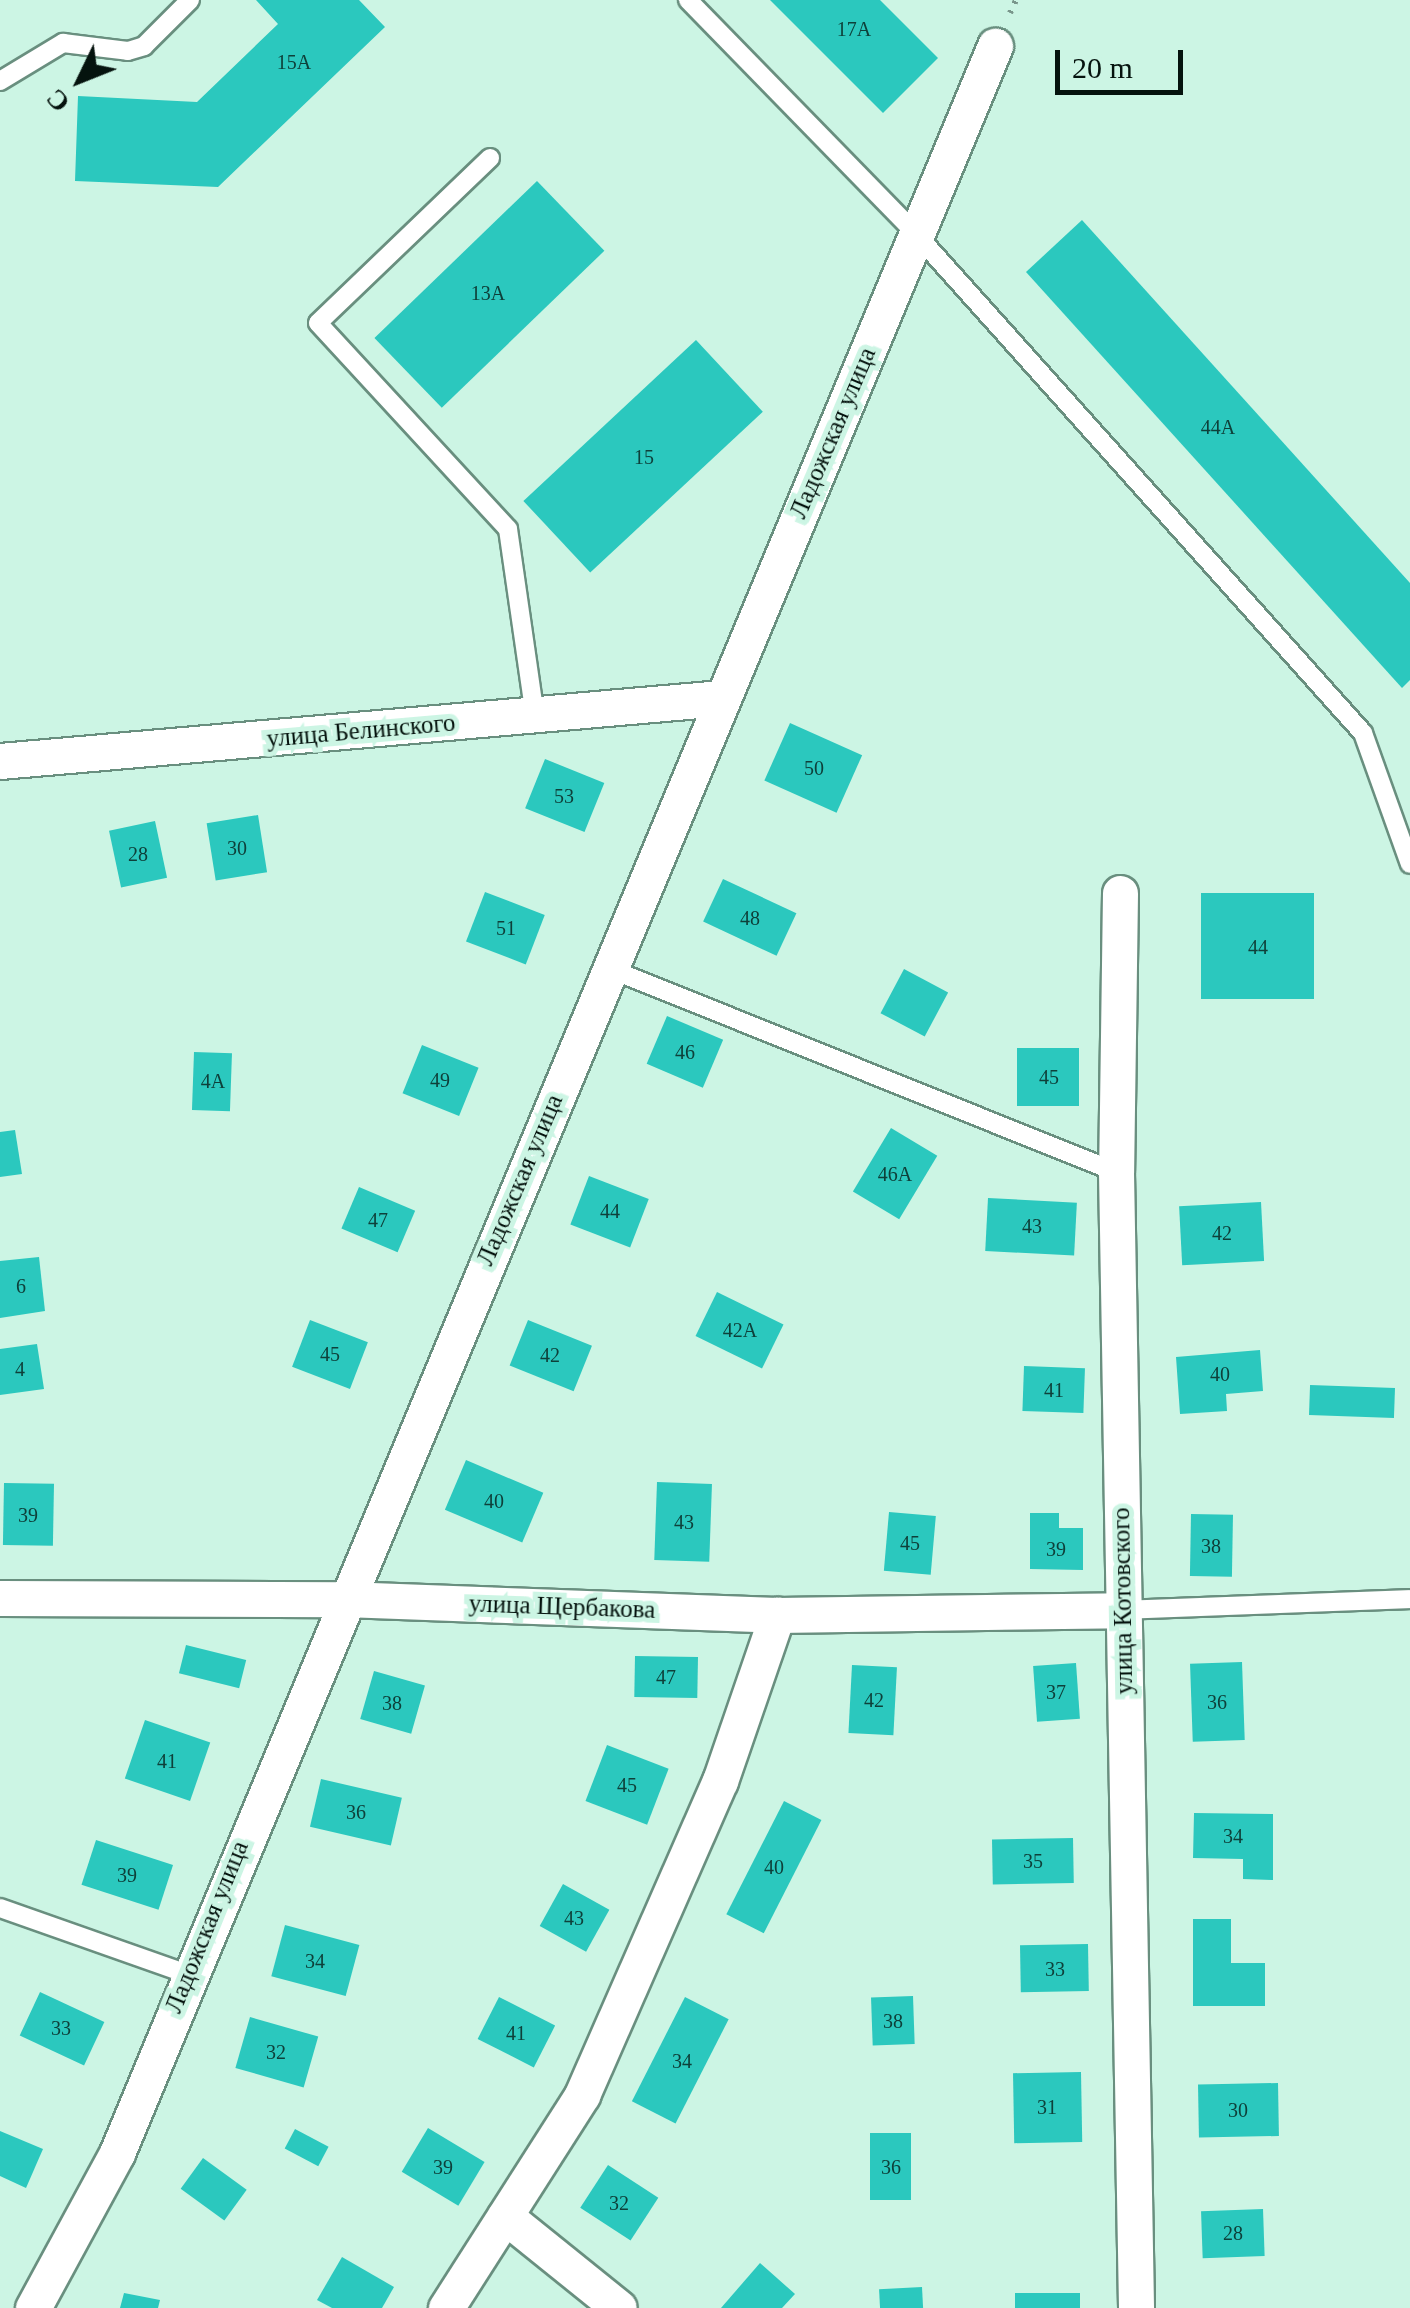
<!DOCTYPE html>
<meta charset="utf-8">
<style>
body{margin:0}
#map{position:relative;width:1410px;height:2308px;overflow:hidden;background:#ccf5e4;font-family:"Times New Roman",serif}
div>[style]{position:absolute}
[style*='--x']{left:calc(var(--x)*1px);top:calc(var(--y)*1px);width:calc(var(--w)*1px);rotate:calc(var(--a)*1deg)}
.building>*{inset:0;background:#2bc8be;transform-origin:0 0}
.path>*{height:6px;margin-top:-3px;transform-origin:0;background:repeating-linear-gradient(90deg,#79968b 0 2.5px,transparent 0 10.5px)}
.roads{filter:drop-shadow(2px 0 #698f7f) drop-shadow(-2px 0 #698f7f) drop-shadow(0 2px #698f7f) drop-shadow(0 -2px #698f7f)}
.lane>*{height:18px;margin:-9px;padding:0 9px;transform-origin:9px;border-radius:9px;background:#fff}
.street>*{height:35px;margin:-17.5px;padding:0 17.5px;transform-origin:17.5px;border-radius:17.5px;background:#fff}
span{translate:-50% -50%;white-space:nowrap;text-align:center;line-height:1.15;-webkit-text-stroke:10px #ccf5e4;paint-order:stroke}
.number-label{font-size:20px;color:#0e403a}
.number-label span{-webkit-text-stroke-width:0}
.street-label{font-size:25px;color:#05130e}
.north{position:absolute;left:30px;top:30px;width:100px;height:100px;-webkit-text-stroke:8px #ccf5e4;paint-order:stroke;rotate:227deg;font-size:28px;font-weight:700;line-height:40px;text-align:center;color:#05130e}
.north::after{content:'';display:block;margin:auto;width:35px;height:45px;background:#05130e;clip-path:polygon(50% 0,100% 100%,50% 72%,0 100%)}
.scale{position:absolute;left:1055px;top:50px;width:128px;height:45px;box-sizing:border-box;border:5px solid #05130e;border-top:0;padding-left:12px;font-size:30px;line-height:35px;white-space:nowrap;color:#05130e;-webkit-text-stroke:8px #ccf5e4;paint-order:stroke}
</style>
<div id="map">
<div class="building">
<i style="clip-path:polygon(256px 0,359px 0,385px 27px,218px 187px,75px 181px,78px 96px,197px 102px,278px 24px)"></i>
<i style="clip-path:polygon(770px 0,880px 0,938px 58px,883px 113px)"></i>
<i style="left:537px;top:181px;width:97px;height:226px;rotate:46deg"></i>
<i style="clip-path:polygon(1082px 220px,1410px 583px,1410px 680px,1402px 688px,1026px 272px)"></i>
<i style="left:696px;top:340px;width:98px;height:236px;rotate:47deg"></i>
<i style="left:790px;top:723px;width:79px;height:63px;rotate:24deg"></i>
<i style="left:545px;top:759px;width:64px;height:53px;rotate:22deg"></i>
<i style="left:258px;top:815px;width:58px;height:52px;rotate:81deg"></i>
<i style="left:155px;top:821px;width:58px;height:47px;rotate:78deg"></i>
<i style="left:723px;top:879px;width:81px;height:47px;rotate:25deg"></i>
<i style="left:485px;top:892px;width:64px;height:53px;rotate:21deg"></i>
<i style="left:1314px;top:893px;width:106px;height:113px;rotate:90deg"></i>
<i style="left:904px;top:969px;width:50px;height:50px;rotate:28deg"></i>
<i style="left:667px;top:1016px;width:61px;height:52px;rotate:23deg"></i>
<i style="left:422px;top:1045px;width:61px;height:52px;rotate:22deg"></i>
<i style="left:1017px;top:1048px;width:62px;height:58px"></i>
<i style="left:194px;top:1052px;width:38px;height:58px;rotate:2deg"></i>
<i style="left:891px;top:1128px;width:54px;height:74px;rotate:31deg"></i>
<i style="clip-path:polygon(15px 1130px,22px 1174px,0 1177px,0 1132px)"></i>
<i style="left:589px;top:1176px;width:64px;height:52px;rotate:21deg"></i>
<i style="left:359px;top:1187px;width:61px;height:45px;rotate:23deg"></i>
<i style="left:988px;top:1198px;width:89px;height:53px;rotate:3deg"></i>
<i style="left:1261px;top:1202px;width:59px;height:82px;rotate:87deg"></i>
<i style="clip-path:polygon(39px 1257px,45px 1311px,0 1318px,0 1261px)"></i>
<i style="left:717px;top:1292px;width:74px;height:49px;rotate:26deg"></i>
<i style="left:310px;top:1320px;width:62px;height:50px;rotate:21deg"></i>
<i style="left:528px;top:1320px;width:69px;height:49px;rotate:22deg"></i>
<i style="clip-path:polygon(37px 1344px,44px 1389px,0 1395px,0 1349px)"></i>
<i style="clip-path:polygon(1260px 1350px,1263px 1391px,1226px 1394px,1227px 1411px,1180px 1414px,1176px 1357px)"></i>
<i style="left:1024px;top:1366px;width:61px;height:45px;rotate:2deg"></i>
<i style="left:1395px;top:1388px;width:30px;height:85px;rotate:92deg"></i>
<i style="left:466px;top:1460px;width:84px;height:54px;rotate:23deg"></i>
<i style="left:657px;top:1482px;width:55px;height:78px;rotate:2deg"></i>
<i style="left:4px;top:1483px;width:50px;height:62px;rotate:1deg"></i>
<i style="left:889px;top:1512px;width:47px;height:59px;rotate:5deg"></i>
<i style="clip-path:polygon(1030px 1513px,1059px 1513px,1059px 1528px,1083px 1528px,1083px 1570px,1030px 1569px)"></i>
<i style="left:1191px;top:1514px;width:42px;height:62px;rotate:1deg"></i>
<i style="left:186px;top:1645px;width:62px;height:29px;rotate:14deg"></i>
<i style="left:635px;top:1656px;width:63px;height:41px;rotate:1deg"></i>
<i style="left:1242px;top:1662px;width:78px;height:52px;rotate:88deg"></i>
<i style="left:1076px;top:1663px;width:56px;height:43px;rotate:86deg"></i>
<i style="left:852px;top:1665px;width:45px;height:68px;rotate:3deg"></i>
<i style="left:374px;top:1671px;width:53px;height:50px;rotate:16deg"></i>
<i style="left:145px;top:1720px;width:69px;height:62px;rotate:19deg"></i>
<i style="left:607px;top:1745px;width:66px;height:60px;rotate:21deg"></i>
<i style="left:321px;top:1779px;width:83px;height:49px;rotate:13deg"></i>
<i style="left:784px;top:1801px;width:42px;height:127px;rotate:27deg"></i>
<i style="clip-path:polygon(1194px 1813px,1273px 1814px,1273px 1880px,1243px 1879px,1243px 1859px,1193px 1858px)"></i>
<i style="left:1073px;top:1838px;width:45px;height:81px;rotate:89deg"></i>
<i style="left:96px;top:1840px;width:81px;height:47px;rotate:18deg"></i>
<i style="left:563px;top:1884px;width:53px;height:48px;rotate:29deg"></i>
<i style="clip-path:polygon(1193px 1919px,1231px 1919px,1231px 1963px,1265px 1963px,1265px 2006px,1193px 2006px)"></i>
<i style="left:285px;top:1925px;width:77px;height:53px;rotate:15deg"></i>
<i style="left:1088px;top:1944px;width:47px;height:68px;rotate:89deg"></i>
<i style="left:40px;top:1992px;width:71px;height:48px;rotate:25deg"></i>
<i style="left:913px;top:1996px;width:48px;height:42px;rotate:88deg"></i>
<i style="left:499px;top:1997px;width:63px;height:47px;rotate:27deg"></i>
<i style="left:685px;top:1997px;width:49px;height:117px;rotate:27deg"></i>
<i style="left:250px;top:2017px;width:71px;height:53px;rotate:16deg"></i>
<i style="left:1081px;top:2072px;width:70px;height:68px;rotate:89deg"></i>
<i style="left:1278px;top:2083px;width:53px;height:80px;rotate:89deg"></i>
<i style="left:428px;top:2128px;width:66px;height:51px;rotate:31deg"></i>
<i style="left:295px;top:2129px;width:38px;height:22px;rotate:28deg"></i>
<i style="clip-path:polygon(0 2131px,43px 2149px,26px 2188px,0 2176px)"></i>
<i style="left:870px;top:2133px;width:41px;height:67px"></i>
<i style="left:203px;top:2158px;width:54px;height:38px;rotate:36deg"></i>
<i style="left:608px;top:2165px;width:60px;height:51px;rotate:33deg"></i>
<i style="left:1263px;top:2209px;width:47px;height:62px;rotate:88deg"></i>
<i style="clip-path:polygon(342px 2257px,394px 2287px,382px 2308px,332px 2308px,317px 2300px)"></i>
<i style="clip-path:polygon(760px 2263px,795px 2294px,782px 2308px,721px 2308px)"></i>
<i style="left:922px;top:2287px;width:21px;height:43px;rotate:87deg"></i>
<i style="clip-path:polygon(124px 2293px,160px 2300px,158px 2308px,120px 2308px)"></i>
<i style="left:1015px;top:2293px;width:65px;height:15px"></i>
</div>
<div class="path">
<i style="--x:1010;--y:13;--w:14;--a:-65"></i>
</div>
<div class="roads">
<div class="lane">
<i style="--x:688;--y:0;--w:327;--a:45.7"></i>
<i style="--x:916;--y:234;--w:670;--a:48.15"></i>
<i style="--x:1363;--y:733;--w:139;--a:70.3"></i>
<i style="--x:0;--y:81;--w:74;--a:-31.1"></i>
<i style="--x:63;--y:43;--w:65;--a:7"></i>
<i style="--x:128;--y:51;--w:17;--a:-17"></i>
<i style="--x:144;--y:46;--w:65;--a:-45"></i>
<i style="--x:490;--y:158;--w:238;--a:136.2"></i>
<i style="--x:318;--y:323;--w:280;--a:47.3"></i>
<i style="--x:508;--y:529;--w:189;--a:81.8"></i>
<i style="--x:608;--y:968;--w:547;--a:21.88"></i>
<i style="--x:1123;--y:1610;--w:287;--a:-2.2"></i>
<i style="--x:0;--y:1908;--w:198;--a:19.4"></i>
</div>
<div class="street">
<i style="--x:0;--y:761;--w:724;--a:-4.99"></i>
<i style="--x:1120;--y:893;--w:279;--a:90.8"></i>
<i style="--x:1116;--y:1172;--w:1136;--a:88.99"></i>
<i style="--x:0;--y:1598;--w:344;--a:0.2"></i>
<i style="--x:344;--y:1599;--w:433;--a:2.1"></i>
<i style="--x:777;--y:1615;--w:346;--a:-0.8"></i>
<i style="--x:505;--y:2216;--w:146;--a:38.9"></i>
<i style="--x:33;--y:2308;--w:176;--a:-61.5"></i>
<i style="--x:117;--y:2153;--w:2283;--a:-67.38"></i>
<i style="--x:446;--y:2308;--w:253;--a:-57.4"></i>
<i style="--x:582;--y:2095;--w:343;--a:-66.3"></i>
<i style="--x:720;--y:1781;--w:176;--a:-71"></i>
</div>
</div>
<div class="number-label">
<span style="left:854px;top:29px">17А</span>
<span style="left:294px;top:62px">15А</span>
<span style="left:488px;top:293px">13А</span>
<span style="left:1218px;top:427px">44А</span>
<span style="left:644px;top:457px">15</span>
<span style="left:814px;top:768px">50</span>
<span style="left:564px;top:796px">53</span>
<span style="left:237px;top:848px">30</span>
<span style="left:138px;top:854px">28</span>
<span style="left:750px;top:918px">48</span>
<span style="left:506px;top:928px">51</span>
<span style="left:1258px;top:947px">44</span>
<span style="left:685px;top:1052px">46</span>
<span style="left:1049px;top:1077px">45</span>
<span style="left:440px;top:1080px">49</span>
<span style="left:213px;top:1081px">4А</span>
<span style="left:895px;top:1174px">46А</span>
<span style="left:610px;top:1211px">44</span>
<span style="left:378px;top:1220px">47</span>
<span style="left:1032px;top:1226px">43</span>
<span style="left:1222px;top:1233px">42</span>
<span style="left:21px;top:1286px">6</span>
<span style="left:740px;top:1330px">42А</span>
<span style="left:330px;top:1354px">45</span>
<span style="left:550px;top:1355px">42</span>
<span style="left:20px;top:1369px">4</span>
<span style="left:1220px;top:1374px">40</span>
<span style="left:1054px;top:1390px">41</span>
<span style="left:494px;top:1501px">40</span>
<span style="left:28px;top:1515px">39</span>
<span style="left:684px;top:1522px">43</span>
<span style="left:910px;top:1543px">45</span>
<span style="left:1211px;top:1546px">38</span>
<span style="left:1056px;top:1549px">39</span>
<span style="left:666px;top:1677px">47</span>
<span style="left:1056px;top:1692px">37</span>
<span style="left:874px;top:1700px">42</span>
<span style="left:1217px;top:1702px">36</span>
<span style="left:392px;top:1703px">38</span>
<span style="left:167px;top:1761px">41</span>
<span style="left:627px;top:1785px">45</span>
<span style="left:356px;top:1812px">36</span>
<span style="left:1233px;top:1836px">34</span>
<span style="left:1033px;top:1861px">35</span>
<span style="left:774px;top:1867px">40</span>
<span style="left:127px;top:1875px">39</span>
<span style="left:574px;top:1918px">43</span>
<span style="left:315px;top:1961px">34</span>
<span style="left:1055px;top:1969px">33</span>
<span style="left:893px;top:2021px">38</span>
<span style="left:61px;top:2028px">33</span>
<span style="left:516px;top:2033px">41</span>
<span style="left:276px;top:2052px">32</span>
<span style="left:682px;top:2061px">34</span>
<span style="left:1047px;top:2107px">31</span>
<span style="left:1238px;top:2110px">30</span>
<span style="left:443px;top:2167px">39</span>
<span style="left:891px;top:2167px">36</span>
<span style="left:619px;top:2203px">32</span>
<span style="left:1233px;top:2233px">28</span>
</div>
<div class="street-label">
<span style="left:833px;top:433px;rotate:-67deg">Ладожская улица</span>
<span style="left:361px;top:731px;rotate:-5deg">улица Белинского</span>
<span style="left:520px;top:1180px;rotate:-67deg">Ладожская улица</span>
<span style="left:1123px;top:1601px;rotate:-91deg">улица Котовского</span>
<span style="left:562px;top:1607px;rotate:2deg">улица Щербакова</span>
<span style="left:207px;top:1927px;rotate:-68deg">Ладожская улица</span>
</div>
<div class="north">С</div>
<div class="scale">20 m</div>
</div>
